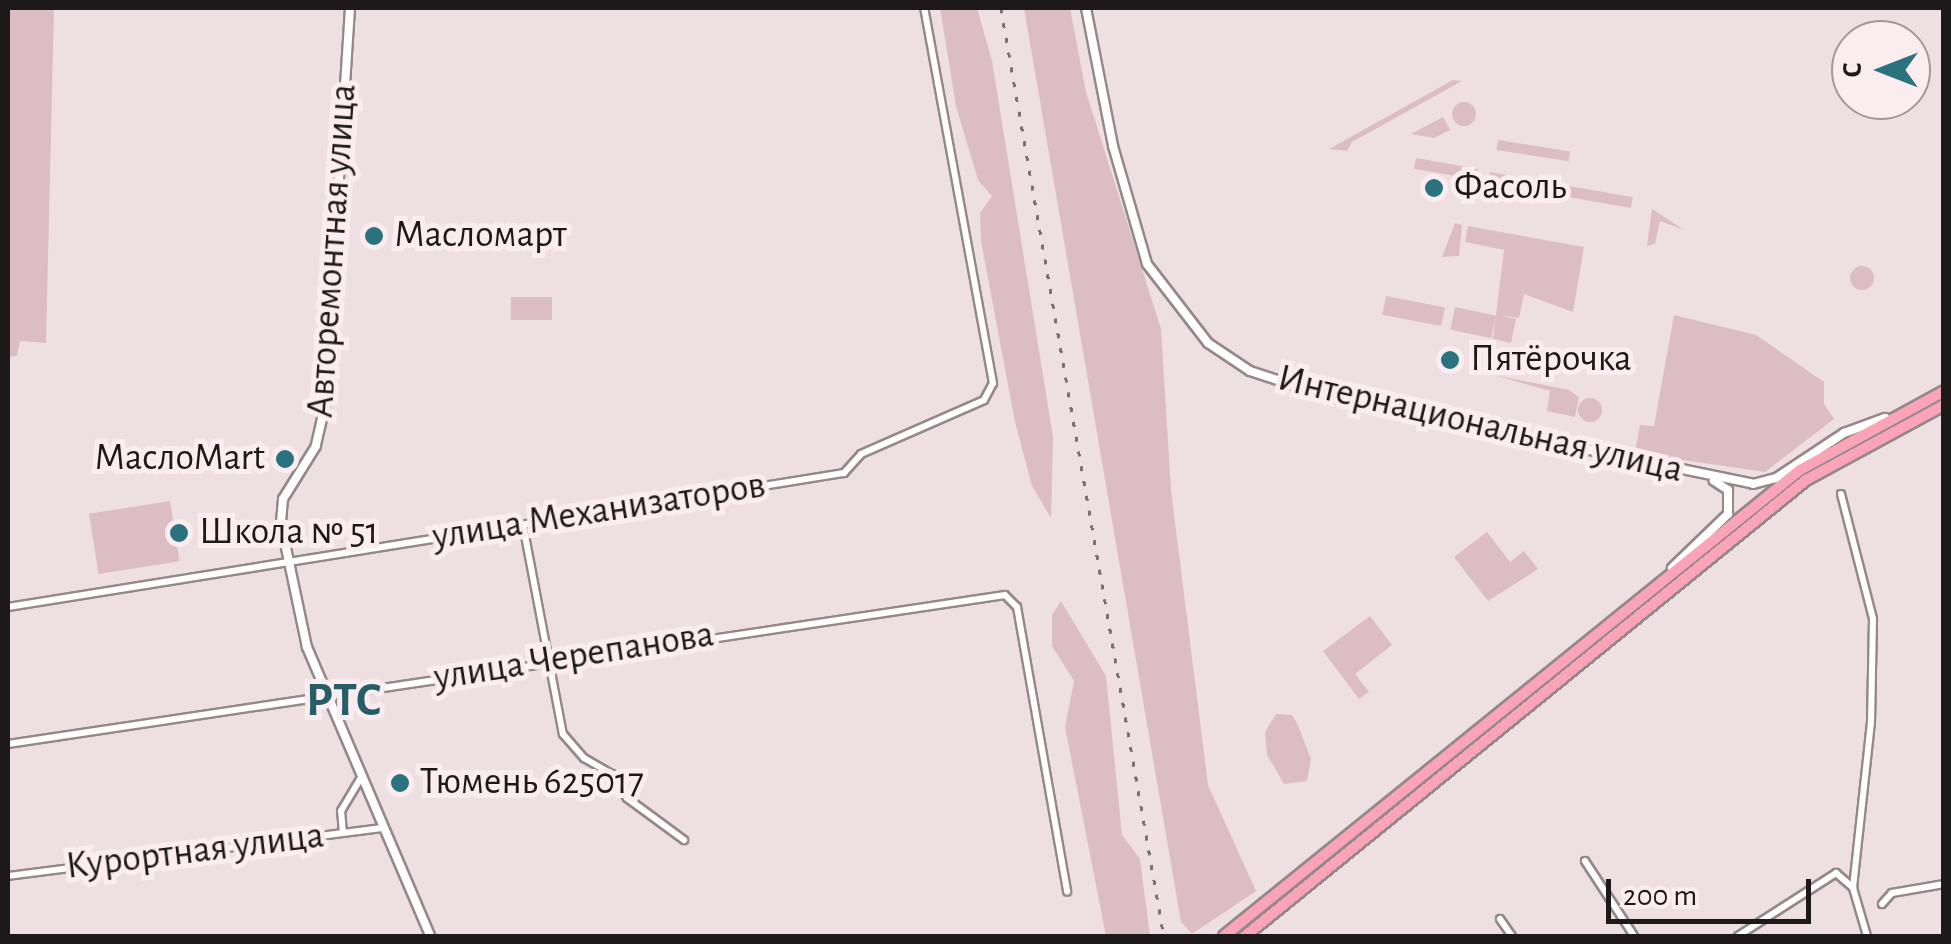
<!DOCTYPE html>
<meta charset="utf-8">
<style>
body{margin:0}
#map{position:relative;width:1951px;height:944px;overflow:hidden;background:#eee0e2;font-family:"Alegreya Sans",sans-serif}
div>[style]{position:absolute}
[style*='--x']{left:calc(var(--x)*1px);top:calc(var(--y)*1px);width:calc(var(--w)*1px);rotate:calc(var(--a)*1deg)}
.green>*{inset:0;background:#dcbdc3;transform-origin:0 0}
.round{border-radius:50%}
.roads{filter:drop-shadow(2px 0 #95888b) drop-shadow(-2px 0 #95888b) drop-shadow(0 2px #95888b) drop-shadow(0 -2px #95888b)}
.minor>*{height:6px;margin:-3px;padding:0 3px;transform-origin:3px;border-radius:3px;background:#fff}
.tertiary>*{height:8px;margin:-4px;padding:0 4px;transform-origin:4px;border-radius:4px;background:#fff}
.trunk>*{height:10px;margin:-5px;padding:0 5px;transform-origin:5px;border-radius:5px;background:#fba4b8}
.rail>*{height:2.5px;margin-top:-1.25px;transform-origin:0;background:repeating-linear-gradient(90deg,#7a7172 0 5px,transparent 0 15px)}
.dots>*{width:28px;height:28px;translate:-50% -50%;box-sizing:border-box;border:5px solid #fbedef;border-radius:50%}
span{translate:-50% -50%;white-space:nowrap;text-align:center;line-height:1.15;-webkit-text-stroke:10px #fbedef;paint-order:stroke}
.poi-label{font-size:38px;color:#1d1819}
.left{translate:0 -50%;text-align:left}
.right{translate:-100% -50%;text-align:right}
.street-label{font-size:38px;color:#1d1819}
.district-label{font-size:48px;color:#265e68;font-weight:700}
.frame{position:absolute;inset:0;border:10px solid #1d1819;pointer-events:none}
.north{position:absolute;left:1831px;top:20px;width:100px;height:100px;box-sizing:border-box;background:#fbedef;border:2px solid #a29899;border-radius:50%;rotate:270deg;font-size:28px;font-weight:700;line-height:40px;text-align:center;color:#1d1819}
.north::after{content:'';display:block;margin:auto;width:35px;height:45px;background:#2b727f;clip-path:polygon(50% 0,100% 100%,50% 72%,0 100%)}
.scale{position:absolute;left:1606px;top:879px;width:205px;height:45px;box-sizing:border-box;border:5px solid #1d1819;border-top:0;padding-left:12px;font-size:30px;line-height:35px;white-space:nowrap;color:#1d1819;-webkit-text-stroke:8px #fbedef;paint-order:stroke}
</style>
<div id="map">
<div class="green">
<i style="clip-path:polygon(8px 8px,54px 8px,46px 343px,20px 341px,17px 356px,8px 357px)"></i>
<i style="clip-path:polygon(940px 8px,977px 8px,992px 61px,1053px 437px,1051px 518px,1032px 486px,1015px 422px,981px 241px,980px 213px,992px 196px,978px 180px,956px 106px)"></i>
<i style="clip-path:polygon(1024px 8px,1070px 8px,1086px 92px,1161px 329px,1171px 490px,1208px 785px,1256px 891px,1192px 934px,1181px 922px)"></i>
<i style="clip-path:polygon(1453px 80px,1462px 81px,1352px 142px,1347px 151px,1329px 149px)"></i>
<i class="round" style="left:1452px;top:102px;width:24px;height:24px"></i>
<i style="clip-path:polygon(1443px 117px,1450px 130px,1434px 138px,1411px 134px)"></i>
<i style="left:1498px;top:140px;width:73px;height:10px;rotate:9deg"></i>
<i style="left:1416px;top:158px;width:63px;height:11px;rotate:10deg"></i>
<i style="left:1490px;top:172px;width:145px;height:11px;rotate:10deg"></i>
<i style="clip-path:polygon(1652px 209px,1684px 230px,1660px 221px,1655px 244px,1647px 246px)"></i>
<i style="clip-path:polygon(1455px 223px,1462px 225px,1459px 256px,1442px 257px)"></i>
<i style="clip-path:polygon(1468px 226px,1584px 247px,1573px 312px,1524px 294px,1519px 318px,1499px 315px,1516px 319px,1511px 343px,1493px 339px,1504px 250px,1465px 242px)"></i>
<i class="round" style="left:1850px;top:266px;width:24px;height:24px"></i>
<i style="left:1386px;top:296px;width:60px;height:19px;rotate:11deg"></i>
<i style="left:511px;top:297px;width:41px;height:23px"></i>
<i style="left:1455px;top:307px;width:42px;height:23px;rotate:12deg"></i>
<i style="clip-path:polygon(1674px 315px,1756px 335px,1824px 382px,1824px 404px,1834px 419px,1765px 472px,1635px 453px,1640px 425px,1654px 426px)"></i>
<i style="clip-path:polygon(1494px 375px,1569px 390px,1579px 397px,1575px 417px,1547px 411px,1550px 391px)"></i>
<i class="round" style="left:1578px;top:398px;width:24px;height:24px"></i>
<i style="left:170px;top:501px;width:61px;height:82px;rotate:81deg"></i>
<i style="clip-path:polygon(1487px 532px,1510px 562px,1524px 551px,1538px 569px,1488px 601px,1454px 557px)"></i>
<i style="clip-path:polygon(1061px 601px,1106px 676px,1122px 835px,1140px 859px,1150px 936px,1106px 936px,1065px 727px,1074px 681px,1052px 646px,1052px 615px)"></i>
<i style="clip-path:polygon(1370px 616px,1392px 645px,1355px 674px,1369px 692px,1359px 699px,1323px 651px)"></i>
<i style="clip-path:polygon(1276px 714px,1292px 715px,1298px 725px,1311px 759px,1307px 781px,1284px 784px,1267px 755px,1265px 732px)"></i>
</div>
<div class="roads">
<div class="minor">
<i style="--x:1841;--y:494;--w:129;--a:75.6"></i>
<i style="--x:1873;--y:619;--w:103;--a:91.1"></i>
<i style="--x:1871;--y:722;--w:167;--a:96.2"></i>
<i style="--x:1853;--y:888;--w:50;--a:73.7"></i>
<i style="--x:523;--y:525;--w:213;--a:79.2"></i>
<i style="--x:563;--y:734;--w:32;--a:49"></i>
<i style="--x:584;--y:758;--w:32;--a:30"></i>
<i style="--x:612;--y:774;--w:28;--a:58"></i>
<i style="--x:627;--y:798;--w:71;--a:36.4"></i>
<i style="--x:8;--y:607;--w:847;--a:-9.11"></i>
<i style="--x:844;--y:473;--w:25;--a:-48"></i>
<i style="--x:861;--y:454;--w:134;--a:-23.7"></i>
<i style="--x:984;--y:400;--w:19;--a:-62"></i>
<i style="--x:993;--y:383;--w:381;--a:-100.4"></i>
<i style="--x:8;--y:744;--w:1008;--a:-8.5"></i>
<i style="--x:1005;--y:595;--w:17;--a:45"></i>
<i style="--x:1017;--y:607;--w:289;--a:80"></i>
<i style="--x:343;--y:833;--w:22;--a:-95"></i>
<i style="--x:341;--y:811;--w:41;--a:-59"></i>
<i style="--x:1585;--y:861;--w:90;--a:56.8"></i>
<i style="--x:8;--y:876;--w:378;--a:-7.3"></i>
<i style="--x:1882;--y:904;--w:15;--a:-48"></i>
<i style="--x:1892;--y:893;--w:53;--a:-9.8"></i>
<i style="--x:1500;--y:919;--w:21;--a:55"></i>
<i style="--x:1738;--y:936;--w:117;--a:-32.7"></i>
<i style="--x:1836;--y:873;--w:23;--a:41"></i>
</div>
<div class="tertiary">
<i style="--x:350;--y:8;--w:403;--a:93.7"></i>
<i style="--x:324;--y:410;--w:37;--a:103"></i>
<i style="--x:316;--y:446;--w:62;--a:121.9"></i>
<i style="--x:283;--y:499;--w:25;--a:95"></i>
<i style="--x:281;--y:524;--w:126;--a:78.1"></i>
<i style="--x:307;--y:647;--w:314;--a:66.9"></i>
<i style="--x:1086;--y:8;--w:141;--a:78.9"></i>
<i style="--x:1113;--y:146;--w:123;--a:73.9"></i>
<i style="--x:1147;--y:264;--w:100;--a:52.3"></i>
<i style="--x:1208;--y:343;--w:50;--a:33.7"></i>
<i style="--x:1250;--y:371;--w:80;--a:18.2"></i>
<i style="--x:1326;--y:396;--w:436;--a:11.6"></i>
<i style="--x:1753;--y:484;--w:24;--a:-15"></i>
<i style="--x:1776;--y:478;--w:82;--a:-33.5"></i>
<i style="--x:1844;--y:433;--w:44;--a:-20.1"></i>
<i style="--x:1672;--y:568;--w:78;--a:-44"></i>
<i style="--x:1728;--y:514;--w:24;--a:-90"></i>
<i style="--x:1728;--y:490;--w:17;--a:-147"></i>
</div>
<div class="trunk">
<i style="--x:1224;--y:936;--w:741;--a:-38.97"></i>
<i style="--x:1800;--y:470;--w:164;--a:-28.7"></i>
<i style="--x:1245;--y:936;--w:723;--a:-39.11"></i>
<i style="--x:1806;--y:480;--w:157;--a:-28.5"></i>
</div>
</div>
<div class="rail">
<i style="--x:1001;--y:8;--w:942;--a:80.04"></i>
</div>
<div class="dots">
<i style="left:1434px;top:188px;background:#2b727f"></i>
<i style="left:374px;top:236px;background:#2b727f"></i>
<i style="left:1450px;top:360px;background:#2b727f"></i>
<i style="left:285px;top:459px;background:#2b727f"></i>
<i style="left:179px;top:533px;background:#2b727f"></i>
<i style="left:400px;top:783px;background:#2b727f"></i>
</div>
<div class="poi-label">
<span class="left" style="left:1454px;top:188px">Фасоль</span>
<span class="left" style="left:394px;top:236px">Масломарт</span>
<span class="left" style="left:1470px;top:360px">Пятёрочка</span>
<span class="right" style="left:265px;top:459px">МаслоMart</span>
<span class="left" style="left:199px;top:533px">Школа № 51</span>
<span class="left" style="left:420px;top:783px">Тюмень 625017</span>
</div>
<div class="street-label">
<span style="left:333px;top:251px;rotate:-86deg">Авторемонтная улица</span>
<span style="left:1480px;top:425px;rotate:13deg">Интернациональная улица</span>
<span style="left:599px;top:512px;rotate:-9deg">улица Механизаторов</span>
<span style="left:574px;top:657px;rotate:-9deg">улица Черепанова</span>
<span style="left:195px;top:852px;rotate:-7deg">Курортная улица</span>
</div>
<div class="district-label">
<span style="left:344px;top:702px">РТС</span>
</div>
<div class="frame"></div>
<div class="north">С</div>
<div class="scale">200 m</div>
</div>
